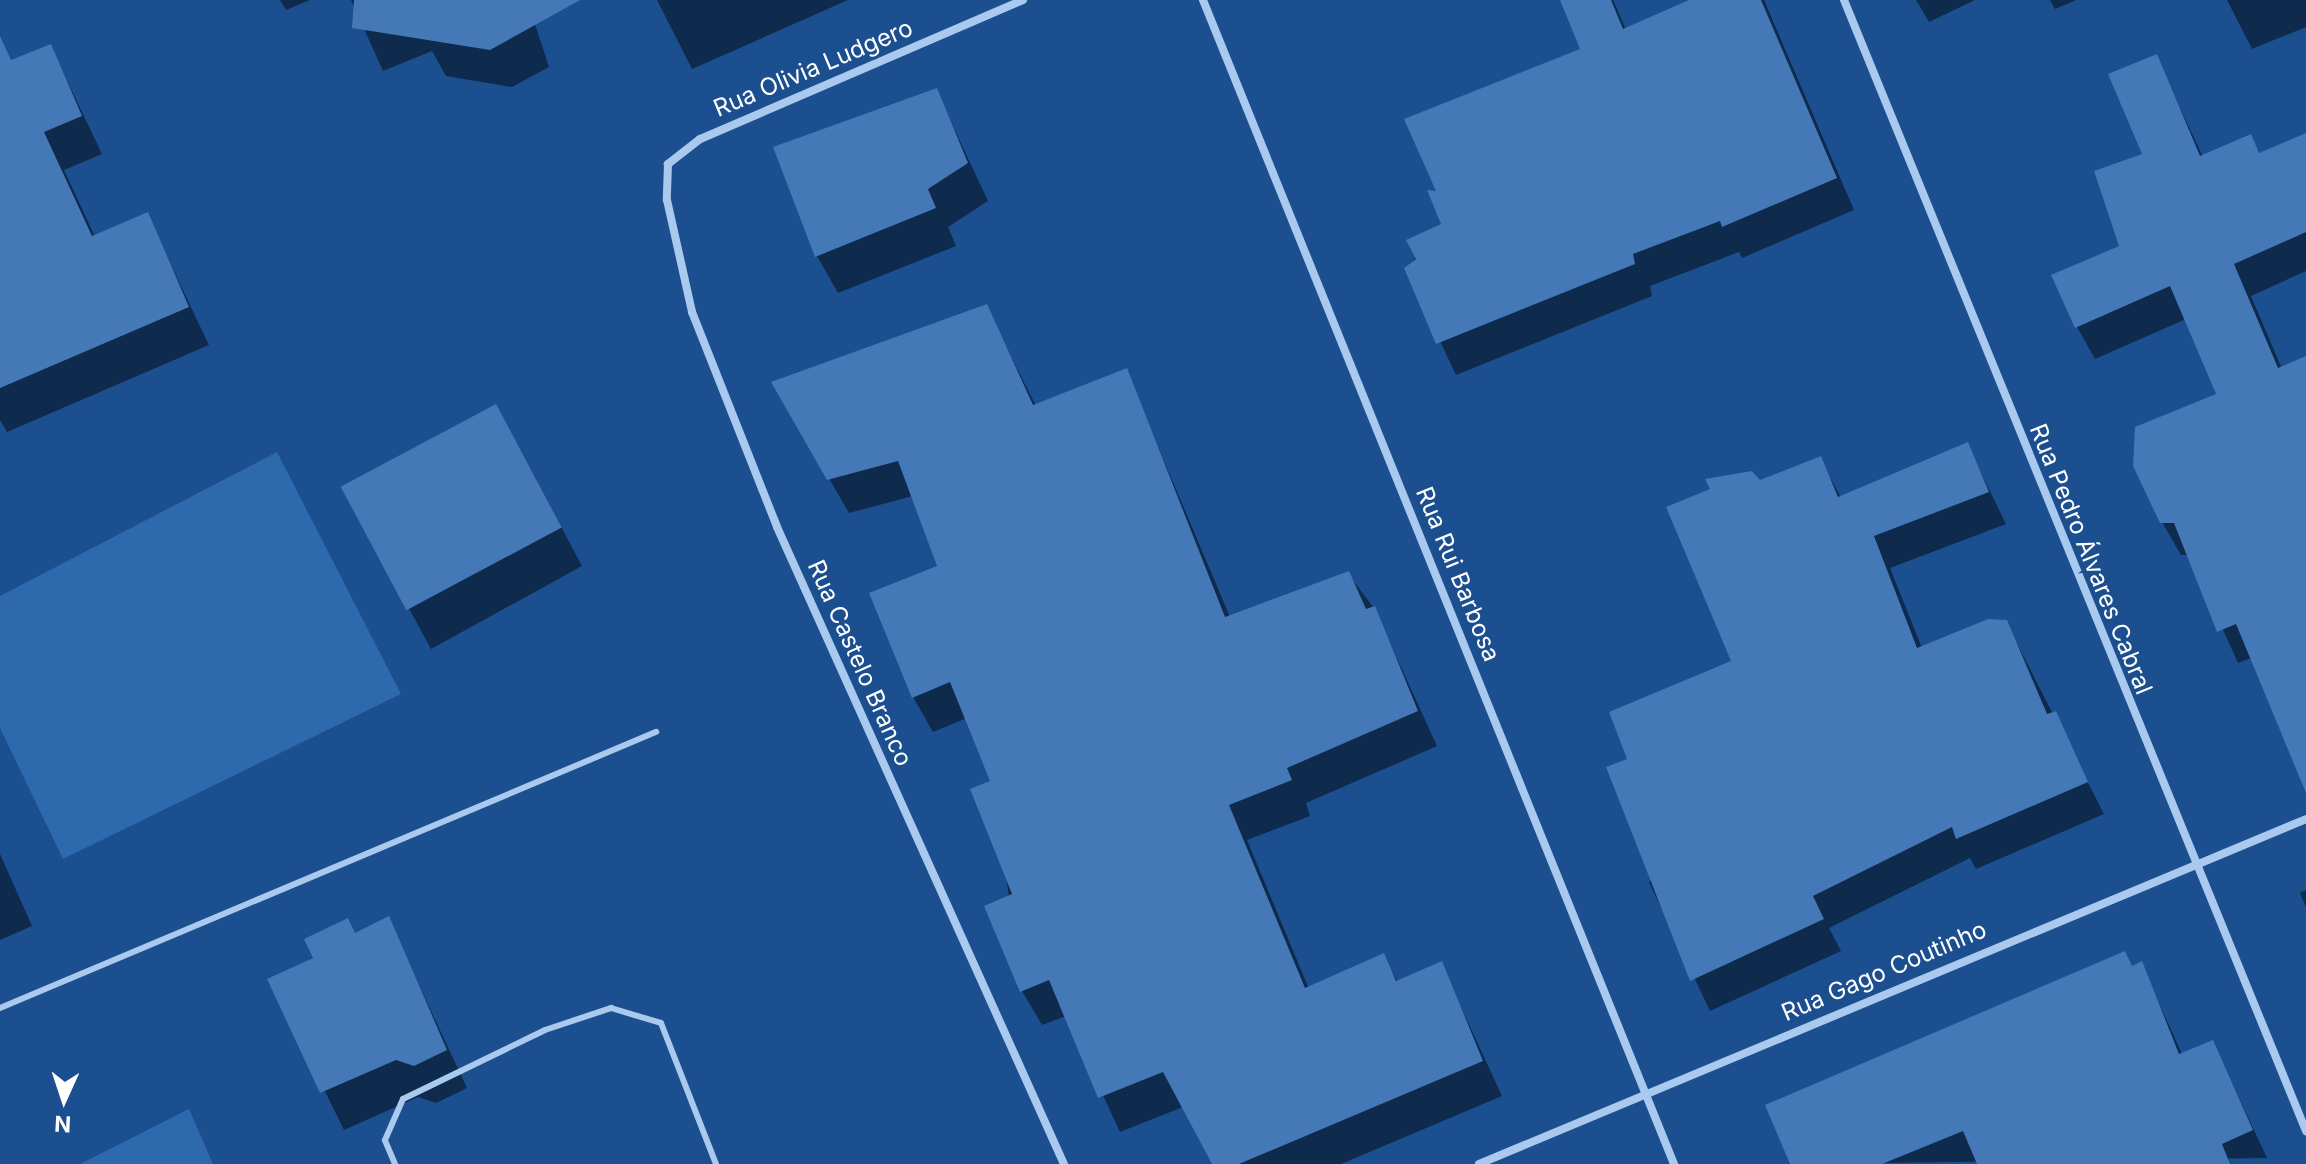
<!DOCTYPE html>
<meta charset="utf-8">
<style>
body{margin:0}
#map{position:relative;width:2306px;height:1164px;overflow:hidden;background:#1b4f8f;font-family:Inter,sans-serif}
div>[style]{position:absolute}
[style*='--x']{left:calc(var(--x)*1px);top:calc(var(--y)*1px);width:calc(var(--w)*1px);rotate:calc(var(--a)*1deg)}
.green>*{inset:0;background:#2e69ad}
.shadow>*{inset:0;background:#0007}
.building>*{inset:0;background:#4478b7;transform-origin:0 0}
.lane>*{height:6px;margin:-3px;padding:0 3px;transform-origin:3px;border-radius:3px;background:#a9c9ee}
.street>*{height:8px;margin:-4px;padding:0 4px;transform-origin:4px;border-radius:4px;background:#a9c9ee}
span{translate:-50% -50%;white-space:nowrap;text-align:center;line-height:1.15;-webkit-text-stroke:6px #1b4f8f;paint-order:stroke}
.street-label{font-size:24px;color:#fff}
.north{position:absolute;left:24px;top:1060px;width:80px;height:80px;-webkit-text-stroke:6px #1b4f8f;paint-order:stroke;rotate:183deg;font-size:22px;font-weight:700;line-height:32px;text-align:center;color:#fff}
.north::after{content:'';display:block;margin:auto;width:28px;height:36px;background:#fff;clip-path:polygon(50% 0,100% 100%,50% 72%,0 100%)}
</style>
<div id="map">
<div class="green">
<i style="clip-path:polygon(277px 452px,401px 694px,63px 859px,0 728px,0 596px)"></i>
<i style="clip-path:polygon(189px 1109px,213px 1164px,81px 1164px,82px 1163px)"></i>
</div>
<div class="shadow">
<i style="clip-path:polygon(280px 0,310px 0,286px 10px)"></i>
<i style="clip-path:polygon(351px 0,527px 0,549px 67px,512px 87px,446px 76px,432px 51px,383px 71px)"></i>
<i style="clip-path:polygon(657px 0,848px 0,692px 69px)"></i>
<i style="clip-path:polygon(1563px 0,1613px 0,1626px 30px,1694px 0,1764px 0,1854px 210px,1742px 258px,1739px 252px,1650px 286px,1652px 296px,1456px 375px,1406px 269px,1444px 225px,1439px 193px,1582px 50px)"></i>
<i style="clip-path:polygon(1916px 0,1975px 0,1929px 22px)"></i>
<i style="clip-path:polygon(2050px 0,2076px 0,2055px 9px)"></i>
<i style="clip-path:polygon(2227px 0,2306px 0,2306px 27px,2252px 49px)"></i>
<i style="clip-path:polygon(51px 47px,102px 154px,64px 170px,95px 237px,147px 215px,209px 345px,7px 432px,0 420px,0 67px)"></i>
<i style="clip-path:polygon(2156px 57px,2203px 157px,2250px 137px,2260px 154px,2306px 135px,2306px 271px,2251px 296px,2282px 369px,2306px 379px,2306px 748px,2251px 658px,2238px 663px,2189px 555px,2181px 555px,2162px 522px,2218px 395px,2186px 319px,2095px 359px,2077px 327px,2122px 247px,2145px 155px)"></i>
<i style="clip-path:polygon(936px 90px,988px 201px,948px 227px,956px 246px,838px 293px,817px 256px)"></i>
<i style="clip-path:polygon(986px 307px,1036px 406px,1126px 371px,1230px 617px,1348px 574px,1374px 608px,1437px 746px,1306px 803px,1310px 816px,1247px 840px,1309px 989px,1383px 956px,1398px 982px,1441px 964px,1502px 1096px,1341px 1164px,1213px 1164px,1183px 1107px,1120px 1132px,1066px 1016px,1042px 1025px,1022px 991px,993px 782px,967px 718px,933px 732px,913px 697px,939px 567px,913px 496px,849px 513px,774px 383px)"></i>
<i style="clip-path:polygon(517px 444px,582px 566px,431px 649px,344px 489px)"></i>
<i style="clip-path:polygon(1967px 444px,2006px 524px,1890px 568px,1922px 648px,2006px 622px,2104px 814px,1976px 869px,1970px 858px,1829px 928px,1841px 951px,1710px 1011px,1649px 882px,1656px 877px,1629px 760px,1734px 662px,1759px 482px,1820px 458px,1841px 498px)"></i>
<i style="clip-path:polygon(0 854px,32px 926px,0 940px)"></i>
<i style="clip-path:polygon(2306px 890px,2306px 907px,2300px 893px)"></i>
<i style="clip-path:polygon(388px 919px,467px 1088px,436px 1103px,418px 1097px,344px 1130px,270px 980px)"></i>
<i style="clip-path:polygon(2141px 964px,2182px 1054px,2213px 1042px,2267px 1158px,1793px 1164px)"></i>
</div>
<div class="building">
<i style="clip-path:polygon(354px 0,580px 0,490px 50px,352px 28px)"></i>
<i style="clip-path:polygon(1560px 0,1611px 0,1623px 29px,1689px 0,1761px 0,1837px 178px,1722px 227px,1720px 221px,1633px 254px,1635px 264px,1436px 344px,1404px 268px,1416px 259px,1406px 240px,1441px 224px,1427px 190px,1436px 191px,1404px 119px,1580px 49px)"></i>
<i style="clip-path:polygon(0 36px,11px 60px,51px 44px,82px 116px,44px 132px,92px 236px,148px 212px,189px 307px,0 388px)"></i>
<i style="clip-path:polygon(2157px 54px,2200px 156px,2251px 134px,2259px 153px,2306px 133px,2306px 232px,2234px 264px,2278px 368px,2306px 356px,2306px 793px,2236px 624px,2217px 632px,2174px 523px,2160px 523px,2133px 466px,2135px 427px,2216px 394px,2170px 286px,2075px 328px,2051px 275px,2119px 246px,2094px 171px,2142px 154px,2108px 74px)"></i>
<i style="clip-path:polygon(937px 88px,968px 163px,928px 189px,936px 208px,815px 257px,773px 147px)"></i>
<i style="clip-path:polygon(987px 304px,1033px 405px,1127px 368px,1225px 617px,1349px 571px,1366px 609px,1375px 606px,1418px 711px,1287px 768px,1292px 780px,1229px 805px,1305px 988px,1384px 953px,1396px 981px,1442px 961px,1483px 1061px,1239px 1164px,1212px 1164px,1163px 1072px,1098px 1098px,1049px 980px,1020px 992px,984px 906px,1012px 894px,970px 789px,990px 781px,950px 682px,912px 698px,869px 593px,937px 566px,898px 461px,827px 480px,771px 382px)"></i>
<i style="left:496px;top:404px;width:140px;height:176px;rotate:62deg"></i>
<i style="clip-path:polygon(1968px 442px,1989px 492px,1874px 536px,1917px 648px,1988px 619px,2007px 620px,2047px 714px,2056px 711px,2088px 782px,1956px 839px,1952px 827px,1813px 896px,1824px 919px,1690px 981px,1606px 767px,1627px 759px,1609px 712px,1731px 661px,1666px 507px,1710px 489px,1705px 479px,1752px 471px,1760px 480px,1821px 456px,1838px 497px)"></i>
<i style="clip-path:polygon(389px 916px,447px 1050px,414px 1066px,396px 1060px,320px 1093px,267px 979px,313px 958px,304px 939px,348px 918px,355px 933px)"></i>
<i style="clip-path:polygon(2125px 951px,2132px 966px,2142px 961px,2179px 1054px,2213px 1040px,2253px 1130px,2222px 1144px,2230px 1164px,1977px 1164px,1963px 1131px,1882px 1164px,1790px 1164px,1765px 1105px)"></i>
</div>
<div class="lane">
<i style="--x:0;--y:1008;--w:712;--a:-22.82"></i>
<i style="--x:395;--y:1164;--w:26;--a:-113"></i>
<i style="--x:385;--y:1140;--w:45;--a:-66.3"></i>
<i style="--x:403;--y:1099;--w:158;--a:-25.9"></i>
<i style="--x:545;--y:1030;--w:70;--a:-18.4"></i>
<i style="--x:611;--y:1008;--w:52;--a:16.7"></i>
<i style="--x:661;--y:1023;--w:151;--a:68.7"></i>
</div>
<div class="street">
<i style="--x:1023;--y:0;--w:352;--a:156.7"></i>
<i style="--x:700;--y:139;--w:41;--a:142"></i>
<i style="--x:668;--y:164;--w:36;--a:92"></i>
<i style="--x:667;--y:200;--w:115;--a:77.4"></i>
<i style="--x:692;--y:312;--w:231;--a:68.4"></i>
<i style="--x:777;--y:527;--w:699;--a:65.75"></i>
<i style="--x:1203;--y:0;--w:1256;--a:67.97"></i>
<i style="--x:1844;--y:0;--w:1222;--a:67.78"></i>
<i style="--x:1479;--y:1164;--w:896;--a:-22.64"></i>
</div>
<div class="street-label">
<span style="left:813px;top:68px;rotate:-23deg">Rua Olivia Ludgero</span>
<span style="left:2091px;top:559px;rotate:68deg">Rua Pedro Álvares Cabral</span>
<span style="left:1458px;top:574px;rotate:68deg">Rua Rui Barbosa</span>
<span style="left:860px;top:663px;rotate:66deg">Rua Castelo Branco</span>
<span style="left:1884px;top:971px;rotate:-23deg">Rua Gago Coutinho</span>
</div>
<div class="north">N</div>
</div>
